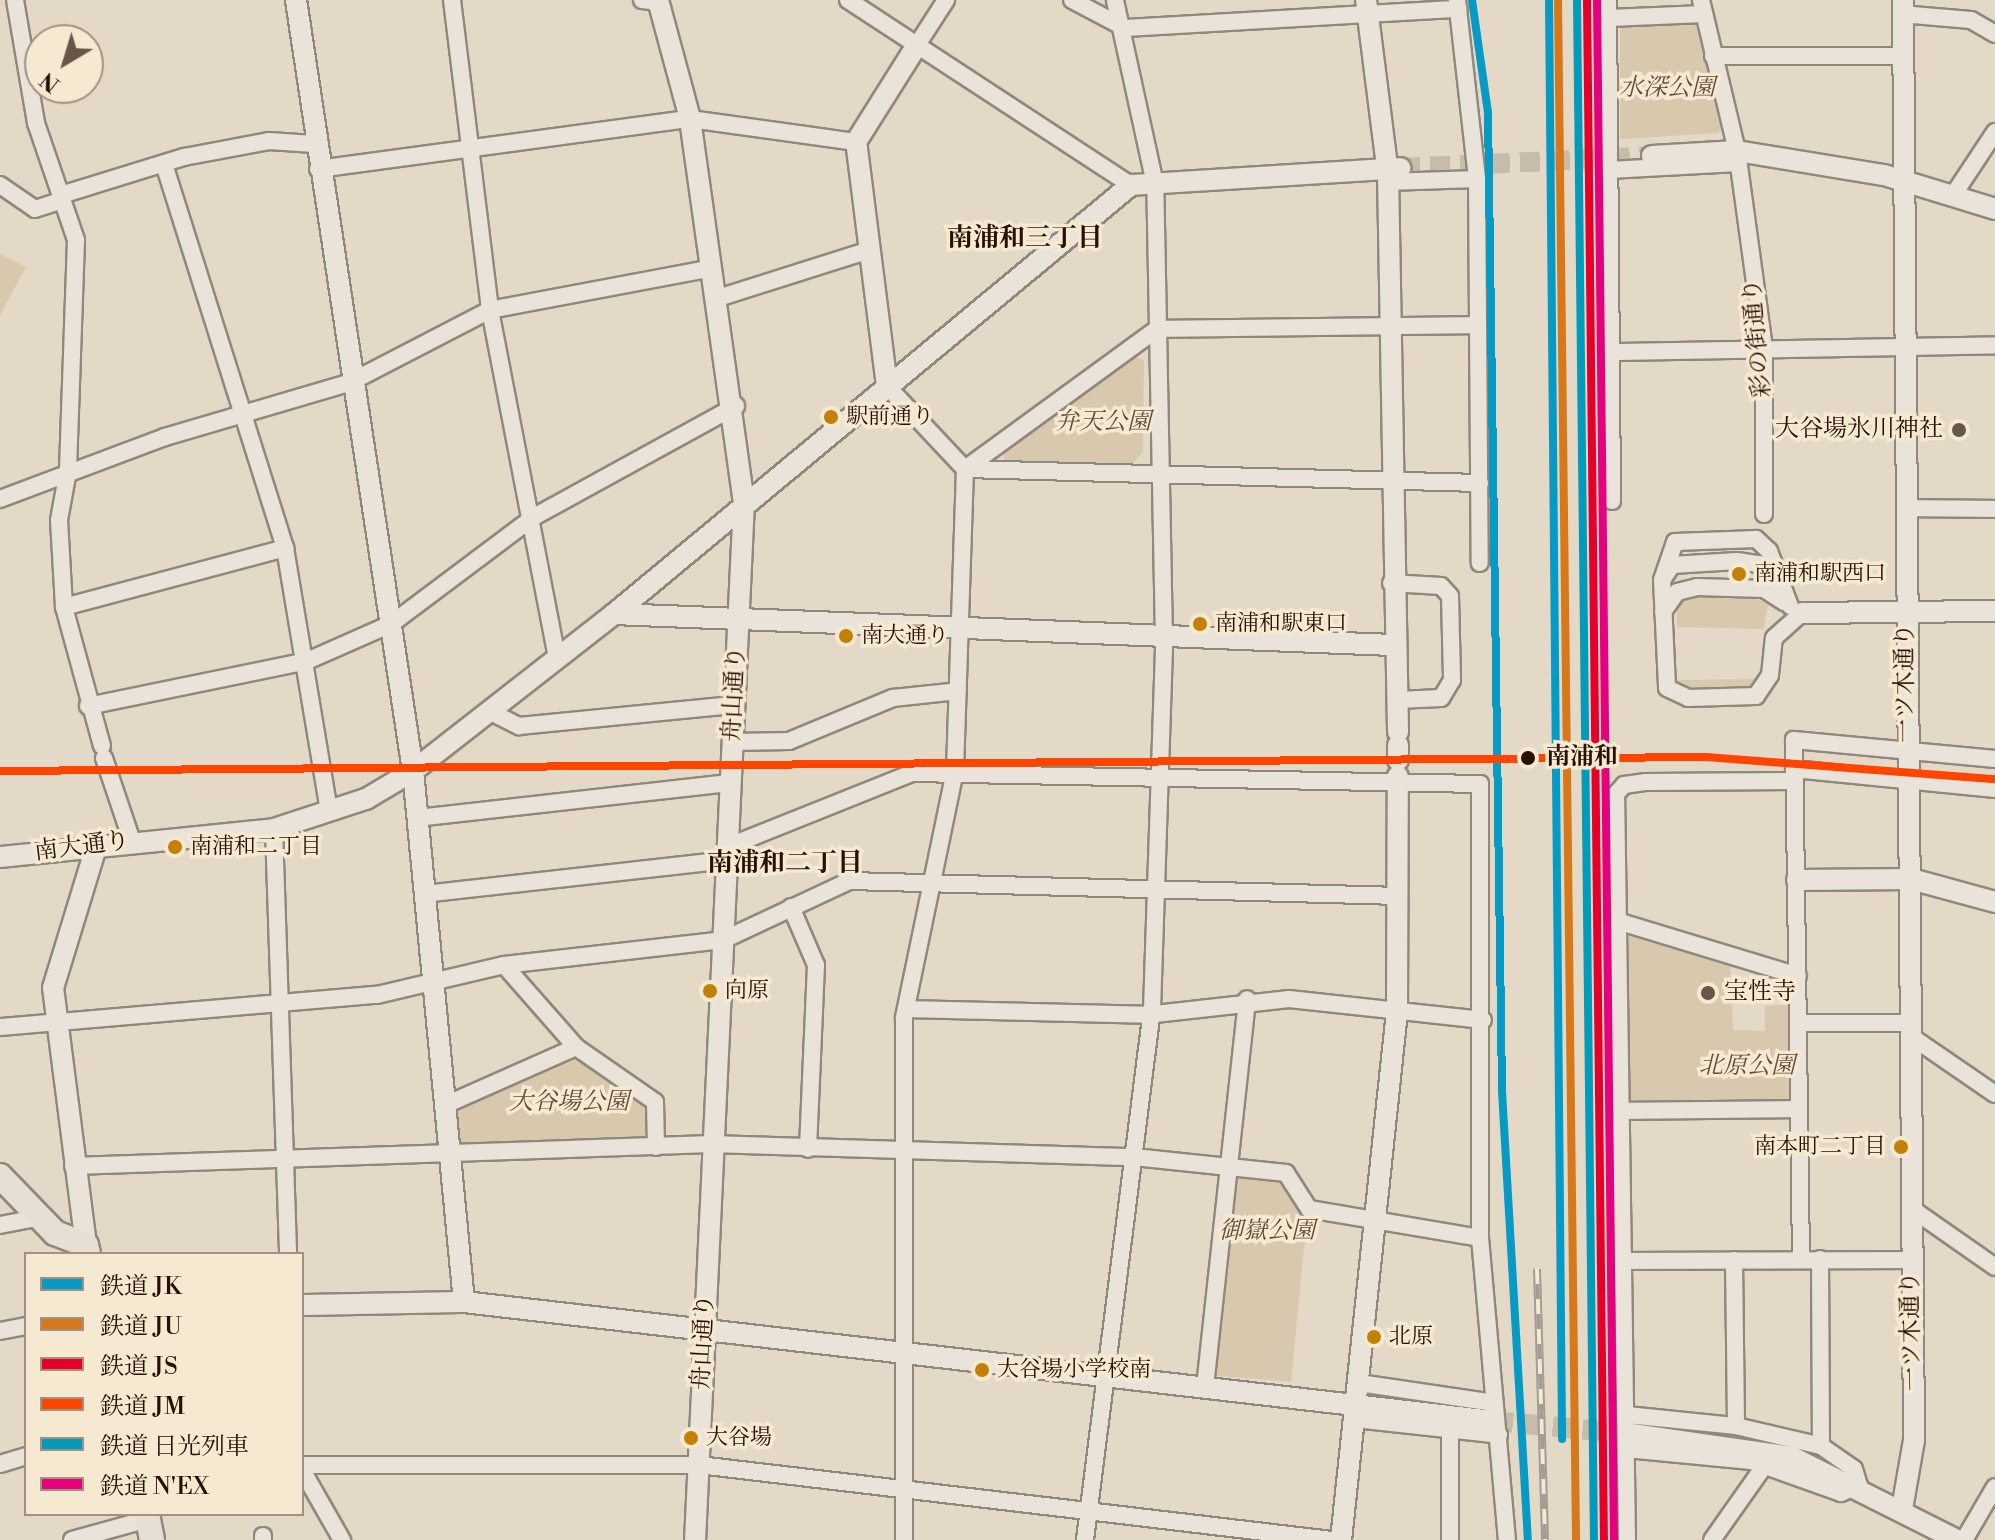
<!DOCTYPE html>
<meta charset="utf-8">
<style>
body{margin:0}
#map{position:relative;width:1995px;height:1540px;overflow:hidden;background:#e3d9c6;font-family:"Libre Bodoni","Noto Serif JP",serif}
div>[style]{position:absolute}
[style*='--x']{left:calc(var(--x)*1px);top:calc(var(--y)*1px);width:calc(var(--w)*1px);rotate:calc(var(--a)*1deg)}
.green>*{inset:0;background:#d7c8ae}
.tertiary-tunnel>*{height:20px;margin-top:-10px;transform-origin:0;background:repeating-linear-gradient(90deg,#c7bba9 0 20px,transparent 0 30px)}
.roads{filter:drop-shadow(2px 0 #91887c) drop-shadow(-2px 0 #91887c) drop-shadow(0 2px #91887c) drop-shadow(0 -2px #91887c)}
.minor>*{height:16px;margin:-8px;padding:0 8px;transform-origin:8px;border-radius:8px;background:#e9e3da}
.tertiary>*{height:20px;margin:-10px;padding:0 10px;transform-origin:10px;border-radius:10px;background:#e9e3da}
.primary>*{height:24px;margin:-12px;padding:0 12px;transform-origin:12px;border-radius:12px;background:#e5dfd4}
.rail>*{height:8px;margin-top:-4px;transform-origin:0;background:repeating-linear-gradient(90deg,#f5e9d2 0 15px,#a39d95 0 30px);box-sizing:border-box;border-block:2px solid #a39d95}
.rail-1>*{height:8px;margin:-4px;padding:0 4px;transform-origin:4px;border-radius:4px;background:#069ac4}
.rail-2>*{height:8px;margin:-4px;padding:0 4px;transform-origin:4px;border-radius:4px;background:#d7791b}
.rail-3>*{height:8px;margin:-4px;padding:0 4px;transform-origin:4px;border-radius:4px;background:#e4002b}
.rail-4>*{height:8px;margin:-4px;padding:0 4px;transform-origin:4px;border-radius:4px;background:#ff4500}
.rail-5>*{height:8px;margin:-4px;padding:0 4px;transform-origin:4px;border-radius:4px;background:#049aba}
.rail-6>*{height:8px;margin:-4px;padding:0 4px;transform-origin:4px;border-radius:4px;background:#e5007d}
.dots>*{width:22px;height:22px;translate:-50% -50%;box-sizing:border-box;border:4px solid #f5e9d2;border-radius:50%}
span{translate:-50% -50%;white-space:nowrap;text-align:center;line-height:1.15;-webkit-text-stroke:7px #f5e9d2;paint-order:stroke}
.bus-label{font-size:22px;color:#281007}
.left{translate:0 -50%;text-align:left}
.right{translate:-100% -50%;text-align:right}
.park-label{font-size:24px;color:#624c3b;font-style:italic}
.street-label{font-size:24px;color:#281007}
.poi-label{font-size:24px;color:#281007}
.stop-label{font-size:24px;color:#281007;font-weight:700}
.neighbourhood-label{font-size:26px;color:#281007;font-weight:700}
.legend{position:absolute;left:24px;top:1252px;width:280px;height:264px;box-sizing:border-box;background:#f5e9d2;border:2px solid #a39281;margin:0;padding:10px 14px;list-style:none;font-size:24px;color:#281007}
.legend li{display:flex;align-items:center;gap:16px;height:40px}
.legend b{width:40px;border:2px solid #a39281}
.north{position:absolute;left:24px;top:24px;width:80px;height:80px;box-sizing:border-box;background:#f5e9d2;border:2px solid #a39281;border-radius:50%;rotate:218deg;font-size:22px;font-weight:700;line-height:32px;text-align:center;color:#281007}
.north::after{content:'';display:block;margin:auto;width:28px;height:36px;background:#69564a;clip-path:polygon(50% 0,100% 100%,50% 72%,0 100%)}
</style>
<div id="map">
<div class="green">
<i style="clip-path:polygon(1694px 18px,1723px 127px,1718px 133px,1620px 139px,1620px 27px)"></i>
<i style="clip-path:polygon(0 254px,26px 267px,0 315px)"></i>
<i style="clip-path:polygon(1129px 354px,1144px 360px,1143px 452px,1133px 463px,1005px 462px,1002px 451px)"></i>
<i style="clip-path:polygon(1749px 596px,1768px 604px,1764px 629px,1677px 627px,1677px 607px,1688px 597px)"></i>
<i style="clip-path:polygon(1761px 679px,1752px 690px,1692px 692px,1676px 680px)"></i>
<i style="clip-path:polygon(1629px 930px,1730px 959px,1733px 1030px,1765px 1031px,1765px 1006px,1790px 1004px,1791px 1101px,1628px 1102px)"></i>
<i style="clip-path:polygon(576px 1047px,655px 1102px,656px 1147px,446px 1158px,443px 1106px)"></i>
<i style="clip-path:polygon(1233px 1175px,1281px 1178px,1315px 1216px,1304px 1247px,1291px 1382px,1210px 1375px)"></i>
</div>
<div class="tertiary-tunnel">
<i style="--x:1400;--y:168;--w:252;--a:-2.7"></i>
<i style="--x:1493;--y:1421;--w:141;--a:5.3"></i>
</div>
<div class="roads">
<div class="minor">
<i style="--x:15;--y:0;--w:125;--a:80.3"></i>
<i style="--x:36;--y:123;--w:124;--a:71.1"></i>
<i style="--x:76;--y:240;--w:231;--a:92"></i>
<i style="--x:68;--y:471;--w:50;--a:100.4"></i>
<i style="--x:59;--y:520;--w:87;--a:86.7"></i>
<i style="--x:64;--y:607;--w:144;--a:74.7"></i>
<i style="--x:452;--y:0;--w:312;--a:83"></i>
<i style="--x:490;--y:310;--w:355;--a:79.1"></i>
<i style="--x:642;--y:0;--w:17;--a:7"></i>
<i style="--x:848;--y:0;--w:338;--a:33.2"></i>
<i style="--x:1072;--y:0;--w:60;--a:27.8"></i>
<i style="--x:1125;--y:28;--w:334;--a:-3.3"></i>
<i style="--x:1457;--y:0;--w:180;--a:83.6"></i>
<i style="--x:1477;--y:179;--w:384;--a:89.6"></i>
<i style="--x:1608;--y:0;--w:501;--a:89.54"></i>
<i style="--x:1701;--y:0;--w:155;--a:76.6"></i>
<i style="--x:1737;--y:151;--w:199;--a:82.2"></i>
<i style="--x:1764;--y:348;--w:166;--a:90"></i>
<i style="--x:1901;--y:14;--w:70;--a:4.9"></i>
<i style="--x:1971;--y:20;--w:28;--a:30"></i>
<i style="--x:1609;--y:18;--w:95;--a:-2.4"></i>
<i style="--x:917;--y:45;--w:54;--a:-57.2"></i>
<i style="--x:1713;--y:56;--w:188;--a:0"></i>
<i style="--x:164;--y:164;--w:403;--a:72.5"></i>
<i style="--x:285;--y:548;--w:268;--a:80.5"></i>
<i style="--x:318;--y:169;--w:375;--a:-7.7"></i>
<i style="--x:690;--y:119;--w:168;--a:7.9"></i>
<i style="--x:1609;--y:170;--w:129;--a:-3.1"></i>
<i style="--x:1387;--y:182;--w:90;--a:-1.9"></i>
<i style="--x:0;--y:185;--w:42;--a:34.4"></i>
<i style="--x:35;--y:209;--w:28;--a:-18"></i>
<i style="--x:61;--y:195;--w:129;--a:-17.2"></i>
<i style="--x:184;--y:157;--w:86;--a:-10.7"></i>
<i style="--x:269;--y:141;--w:45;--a:3.8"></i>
<i style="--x:1952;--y:197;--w:78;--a:-56.5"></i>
<i style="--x:718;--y:298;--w:158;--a:-17.6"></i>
<i style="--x:1612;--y:352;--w:383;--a:-1"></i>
<i style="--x:887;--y:386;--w:114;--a:46.8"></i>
<i style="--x:965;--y:469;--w:302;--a:91.9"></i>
<i style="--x:955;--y:771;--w:252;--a:101.7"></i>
<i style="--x:904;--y:1018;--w:522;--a:90"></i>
<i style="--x:965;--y:469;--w:238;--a:-36.1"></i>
<i style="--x:1157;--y:329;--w:321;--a:-0.7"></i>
<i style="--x:965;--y:469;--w:515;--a:1.56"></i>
<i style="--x:0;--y:499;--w:176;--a:-20.6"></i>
<i style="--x:165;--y:437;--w:192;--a:-16.4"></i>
<i style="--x:349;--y:383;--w:159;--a:-27.4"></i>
<i style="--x:490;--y:310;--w:226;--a:-10.7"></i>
<i style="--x:1906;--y:508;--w:89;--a:0.6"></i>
<i style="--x:1663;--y:579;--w:17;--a:-57"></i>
<i style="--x:1672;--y:565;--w:65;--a:-3.5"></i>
<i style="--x:1737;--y:561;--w:22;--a:8"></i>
<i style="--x:1759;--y:564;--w:23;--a:50"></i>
<i style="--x:1391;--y:583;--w:50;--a:3.4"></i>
<i style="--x:1441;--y:586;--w:13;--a:48"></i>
<i style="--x:1450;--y:596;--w:84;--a:88.6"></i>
<i style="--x:1452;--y:680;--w:21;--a:121"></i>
<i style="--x:1441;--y:698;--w:44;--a:177.4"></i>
<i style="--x:1790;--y:606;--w:59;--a:-110.9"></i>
<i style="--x:1769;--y:551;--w:18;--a:-137"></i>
<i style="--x:1756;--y:539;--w:81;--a:177.9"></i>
<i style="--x:1675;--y:542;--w:40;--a:108.9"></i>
<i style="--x:1662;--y:580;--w:108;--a:87.3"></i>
<i style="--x:1667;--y:688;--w:23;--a:25"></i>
<i style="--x:1688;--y:698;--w:68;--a:-1.7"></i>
<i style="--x:1756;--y:696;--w:25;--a:-56"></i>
<i style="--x:1770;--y:675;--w:37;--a:-84"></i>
<i style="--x:1774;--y:638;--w:38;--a:-42"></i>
<i style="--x:64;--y:607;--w:229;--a:-14.9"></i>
<i style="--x:1663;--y:612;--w:24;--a:-55"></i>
<i style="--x:1677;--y:592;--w:21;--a:-14"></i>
<i style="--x:1697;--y:587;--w:67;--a:1.7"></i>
<i style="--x:1764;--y:589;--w:24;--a:33"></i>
<i style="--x:88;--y:706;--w:224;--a:-11.6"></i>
<i style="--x:307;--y:661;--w:92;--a:-23.8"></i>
<i style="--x:391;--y:624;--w:176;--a:-36.9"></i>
<i style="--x:532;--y:518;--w:233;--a:-28.8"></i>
<i style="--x:489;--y:711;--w:34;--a:27"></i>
<i style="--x:519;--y:726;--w:215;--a:-5.6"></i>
<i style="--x:733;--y:742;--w:56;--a:-1"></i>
<i style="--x:789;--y:741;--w:113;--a:-22.5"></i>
<i style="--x:893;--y:698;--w:65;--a:-6.1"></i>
<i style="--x:104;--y:758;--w:88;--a:71.4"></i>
<i style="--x:1794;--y:769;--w:202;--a:5.7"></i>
<i style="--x:417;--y:818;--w:315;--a:-6.4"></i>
<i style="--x:274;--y:829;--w:425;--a:88.1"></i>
<i style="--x:727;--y:847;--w:199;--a:-21.8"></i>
<i style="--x:912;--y:773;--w:568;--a:1.11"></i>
<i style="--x:1480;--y:784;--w:454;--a:90"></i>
<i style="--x:1480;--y:1238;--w:303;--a:84.9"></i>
<i style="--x:424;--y:894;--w:304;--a:-6.4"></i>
<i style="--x:791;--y:907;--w:63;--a:66.7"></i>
<i style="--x:816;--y:965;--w:184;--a:92.5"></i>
<i style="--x:1617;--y:921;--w:189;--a:16.9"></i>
<i style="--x:504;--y:965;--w:109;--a:48.7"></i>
<i style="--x:576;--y:1047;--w:96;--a:34.8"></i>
<i style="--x:655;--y:1102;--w:45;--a:88.7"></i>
<i style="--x:906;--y:1009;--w:240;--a:1.4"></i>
<i style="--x:1146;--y:1015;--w:144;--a:-6.4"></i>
<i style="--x:1289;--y:999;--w:195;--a:6.2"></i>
<i style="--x:1799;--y:1023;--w:110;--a:0"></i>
<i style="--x:0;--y:1027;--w:378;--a:-4.9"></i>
<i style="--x:377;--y:995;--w:130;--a:-13.3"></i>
<i style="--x:504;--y:965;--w:220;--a:-6.5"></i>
<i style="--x:723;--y:940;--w:139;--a:-25.1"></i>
<i style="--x:849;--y:881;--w:550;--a:1.56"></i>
<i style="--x:1909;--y:1035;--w:104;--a:34.5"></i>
<i style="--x:443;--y:1106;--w:145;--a:-23.9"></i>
<i style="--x:1620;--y:1111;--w:179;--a:-0.6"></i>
<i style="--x:73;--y:1166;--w:638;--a:-1.97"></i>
<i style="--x:711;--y:1144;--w:423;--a:1.8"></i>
<i style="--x:1134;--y:1157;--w:153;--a:6"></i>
<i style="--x:1286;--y:1173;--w:43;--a:57.4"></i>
<i style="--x:1309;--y:1209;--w:173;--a:9.6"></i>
<i style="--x:1912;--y:1209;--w:101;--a:34.9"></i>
<i style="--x:0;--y:1225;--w:42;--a:-11"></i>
<i style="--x:1801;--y:1259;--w:519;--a:-90.77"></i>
<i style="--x:1794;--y:740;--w:202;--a:5.4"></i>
<i style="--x:1820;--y:1259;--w:187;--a:89.7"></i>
<i style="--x:1734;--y:1260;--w:166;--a:89.3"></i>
<i style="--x:1624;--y:1261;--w:287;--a:-0.2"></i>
<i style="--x:0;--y:1331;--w:26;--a:-11"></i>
<i style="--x:1359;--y:1383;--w:137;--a:8.4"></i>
<i style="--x:1205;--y:1387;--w:390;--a:-83.8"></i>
<i style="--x:1627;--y:1415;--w:110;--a:5.8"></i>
<i style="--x:1736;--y:1426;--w:87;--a:13.2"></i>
<i style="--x:1821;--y:1446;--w:40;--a:34.9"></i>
<i style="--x:1854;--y:1469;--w:17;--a:73"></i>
<i style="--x:1859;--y:1485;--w:20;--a:156"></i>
<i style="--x:1841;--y:1493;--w:96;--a:-160.4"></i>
<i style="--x:1751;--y:1461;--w:125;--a:-174.5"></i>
<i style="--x:1355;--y:1419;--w:145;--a:6.3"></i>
<i style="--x:0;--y:1464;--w:27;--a:-17"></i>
<i style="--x:302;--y:1465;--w:397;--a:0"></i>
<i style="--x:699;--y:1465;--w:637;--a:6.76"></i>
<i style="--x:302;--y:1470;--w:81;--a:60.3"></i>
<i style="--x:72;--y:1540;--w:79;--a:-15.4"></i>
<i style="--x:263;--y:1540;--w:4;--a:-90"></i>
<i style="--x:1085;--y:1540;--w:534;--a:-82.8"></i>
<i style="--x:1152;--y:1010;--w:370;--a:-88.1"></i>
<i style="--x:1164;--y:640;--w:456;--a:-91.1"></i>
<i style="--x:1155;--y:184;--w:188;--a:-102.3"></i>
<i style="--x:1450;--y:1540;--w:111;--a:-90"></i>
<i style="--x:1627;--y:1540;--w:746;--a:-90.84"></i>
<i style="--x:1616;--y:794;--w:12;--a:-48"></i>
<i style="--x:1624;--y:785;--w:21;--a:-8"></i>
<i style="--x:1645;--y:782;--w:150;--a:-0.4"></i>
<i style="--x:1712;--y:1540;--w:92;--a:-54.8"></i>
<i style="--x:1964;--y:1540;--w:61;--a:-59.7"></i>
</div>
<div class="tertiary">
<i style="--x:296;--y:0;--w:780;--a:81.37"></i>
<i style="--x:413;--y:771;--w:533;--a:84.51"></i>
<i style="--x:658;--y:0;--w:123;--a:74.9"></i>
<i style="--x:690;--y:119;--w:387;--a:82"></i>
<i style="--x:744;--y:502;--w:1039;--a:92.7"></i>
<i style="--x:1366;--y:0;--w:175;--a:82.8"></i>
<i style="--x:1388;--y:174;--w:558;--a:88.97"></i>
<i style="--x:1652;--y:156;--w:85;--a:-3.4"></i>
<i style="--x:1737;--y:151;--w:149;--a:9.3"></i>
<i style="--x:1884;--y:175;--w:116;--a:17"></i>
<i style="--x:887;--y:386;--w:246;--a:-97.2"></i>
<i style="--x:856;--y:142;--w:115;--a:-57.8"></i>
<i style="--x:1802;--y:613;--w:193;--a:-0.6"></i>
<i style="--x:614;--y:614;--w:780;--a:2.28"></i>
<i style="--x:1398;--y:760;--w:15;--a:-90"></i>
<i style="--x:0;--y:857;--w:275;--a:-5.8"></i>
<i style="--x:274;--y:829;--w:97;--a:-18.1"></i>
<i style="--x:366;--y:799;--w:55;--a:-30.8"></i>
<i style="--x:413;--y:771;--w:255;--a:-38"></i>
<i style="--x:614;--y:614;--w:672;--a:-39.69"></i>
<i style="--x:1131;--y:185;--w:270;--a:-3.6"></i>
<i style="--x:1797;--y:880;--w:114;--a:-0.5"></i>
<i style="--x:1911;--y:879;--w:87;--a:15.3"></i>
<i style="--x:86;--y:1245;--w:259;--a:-97.3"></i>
<i style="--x:53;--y:988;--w:147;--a:-73"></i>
<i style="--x:302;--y:1305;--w:162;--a:-1.1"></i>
<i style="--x:464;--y:1302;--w:1036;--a:6.6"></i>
<i style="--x:1633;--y:1434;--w:161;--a:8.2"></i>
<i style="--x:1792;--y:1457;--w:185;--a:26.7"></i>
<i style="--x:1902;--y:1509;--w:70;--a:-80.1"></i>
<i style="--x:1914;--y:1440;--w:1440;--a:-90.44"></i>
<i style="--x:1341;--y:1540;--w:531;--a:-83.95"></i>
<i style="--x:1397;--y:1012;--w:236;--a:-89.8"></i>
</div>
<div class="primary">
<i style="--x:0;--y:1176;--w:79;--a:46"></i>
<i style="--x:55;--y:1233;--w:33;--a:21"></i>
<i style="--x:86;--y:1245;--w:9;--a:77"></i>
<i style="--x:147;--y:1514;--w:26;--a:79"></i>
</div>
</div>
<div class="rail">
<i style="--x:1537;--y:1269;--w:271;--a:88.3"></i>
</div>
<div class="rail-1">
<i style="--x:1472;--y:0;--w:113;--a:81.9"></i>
<i style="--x:1488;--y:112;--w:979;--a:89.18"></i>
<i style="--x:1502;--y:1091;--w:450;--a:86.7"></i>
<i style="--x:1549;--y:0;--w:1439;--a:89.48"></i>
</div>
<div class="rail-2">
<i style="--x:1558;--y:0;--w:1540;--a:89.33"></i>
</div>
<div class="rail-3">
<i style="--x:1587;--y:0;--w:1540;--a:89.37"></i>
</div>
<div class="rail-4">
<i style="--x:0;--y:771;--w:1706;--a:-0.47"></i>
<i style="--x:1706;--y:757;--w:290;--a:4.4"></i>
</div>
<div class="rail-5">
<i style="--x:1577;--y:0;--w:1540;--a:89.37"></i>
</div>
<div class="rail-6">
<i style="--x:1597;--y:0;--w:1540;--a:89.37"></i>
</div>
<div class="dots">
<i style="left:831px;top:417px;background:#c38002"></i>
<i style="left:1959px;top:430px;background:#69564a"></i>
<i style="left:1739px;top:574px;background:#c38002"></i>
<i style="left:1200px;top:624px;background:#c38002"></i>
<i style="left:846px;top:636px;background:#c38002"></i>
<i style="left:1528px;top:758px;background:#281007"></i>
<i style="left:175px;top:847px;background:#c38002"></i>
<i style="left:710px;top:991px;background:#c38002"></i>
<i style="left:1708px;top:993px;background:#69564a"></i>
<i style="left:1901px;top:1147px;background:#c38002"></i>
<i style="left:1374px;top:1337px;background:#c38002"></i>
<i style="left:982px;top:1370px;background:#c38002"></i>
<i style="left:691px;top:1438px;background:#c38002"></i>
</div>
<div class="bus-label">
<span class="left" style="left:846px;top:417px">駅前通り</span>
<span class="left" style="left:1754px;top:574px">南浦和駅西口</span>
<span class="left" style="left:1215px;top:624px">南浦和駅東口</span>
<span class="left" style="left:861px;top:636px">南大通り</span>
<span class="left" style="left:190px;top:847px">南浦和二丁目</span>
<span class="left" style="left:725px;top:991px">向原</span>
<span class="right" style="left:1886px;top:1147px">南本町二丁目</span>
<span class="left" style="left:1389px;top:1337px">北原</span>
<span class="left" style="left:997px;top:1370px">大谷場小学校南</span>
<span class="left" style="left:706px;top:1438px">大谷場</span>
</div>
<div class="park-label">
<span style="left:1667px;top:89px">水深公園</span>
<span style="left:1103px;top:423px">弁天公園</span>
<span style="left:1747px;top:1067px">北原公園</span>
<span style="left:569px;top:1103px">大谷場公園</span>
<span style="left:1267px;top:1232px">御嶽公園</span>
</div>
<div class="street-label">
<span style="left:1758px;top:338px;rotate:-95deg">彩の街通り</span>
<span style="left:1906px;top:683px;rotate:-90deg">一ツ木通り</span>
<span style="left:735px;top:694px;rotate:-87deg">舟山通り</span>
<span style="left:82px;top:847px;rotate:-7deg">南大通り</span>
<span style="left:1912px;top:1331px;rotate:-91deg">一ツ木通り</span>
<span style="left:704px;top:1342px;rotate:-87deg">舟山通り</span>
</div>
<div class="poi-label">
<span class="right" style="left:1943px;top:430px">大谷場氷川神社</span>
<span class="left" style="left:1724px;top:993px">宝性寺</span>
</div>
<div class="stop-label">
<span class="left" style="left:1546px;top:758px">南浦和</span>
</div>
<div class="neighbourhood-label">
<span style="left:1025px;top:239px">南浦和三丁目</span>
<span style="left:785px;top:864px">南浦和二丁目</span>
</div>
<ul class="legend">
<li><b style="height:10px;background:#069ac4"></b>鉄道 JK</li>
<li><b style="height:10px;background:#d7791b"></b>鉄道 JU</li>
<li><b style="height:10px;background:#e4002b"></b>鉄道 JS</li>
<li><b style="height:10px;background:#ff4500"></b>鉄道 JM</li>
<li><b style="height:10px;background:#049aba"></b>鉄道 日光列車</li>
<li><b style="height:10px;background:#e5007d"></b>鉄道 N'EX</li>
</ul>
<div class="north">N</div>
</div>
